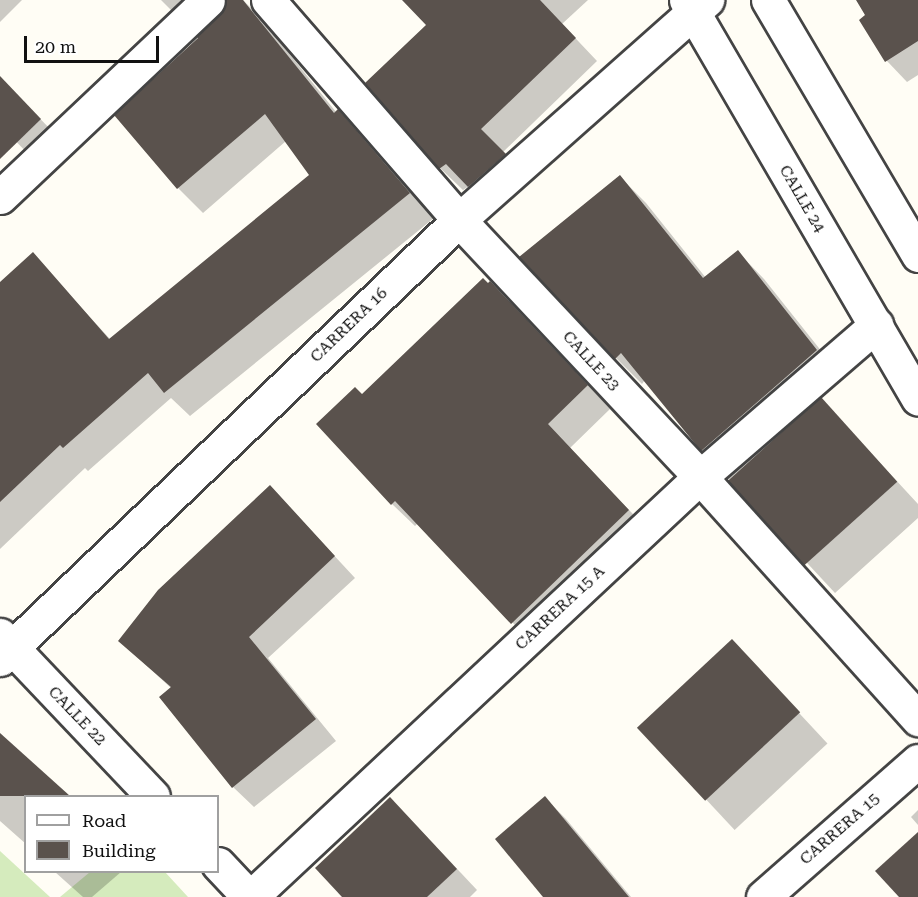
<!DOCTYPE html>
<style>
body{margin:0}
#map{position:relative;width:918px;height:897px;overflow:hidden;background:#fffdf5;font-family:"Roboto Serif",serif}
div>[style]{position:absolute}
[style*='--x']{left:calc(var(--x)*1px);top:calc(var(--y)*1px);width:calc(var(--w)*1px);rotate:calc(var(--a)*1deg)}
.green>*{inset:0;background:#d5ebbd}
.shadow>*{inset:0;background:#0003;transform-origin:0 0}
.building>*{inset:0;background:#5a524d;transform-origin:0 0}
.roads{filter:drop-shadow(2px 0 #444) drop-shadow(-2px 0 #444) drop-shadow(0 2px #444) drop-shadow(0 -2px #444)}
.minor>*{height:33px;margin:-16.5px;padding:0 16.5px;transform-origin:16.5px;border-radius:16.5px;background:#fff}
span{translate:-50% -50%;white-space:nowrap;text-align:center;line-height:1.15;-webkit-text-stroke:6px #fff;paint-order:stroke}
.street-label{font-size:16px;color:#111}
.legend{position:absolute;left:24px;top:795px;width:195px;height:78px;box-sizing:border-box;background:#fff;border:2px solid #a0a0a0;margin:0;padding:8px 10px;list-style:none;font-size:18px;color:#111}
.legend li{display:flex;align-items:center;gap:12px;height:30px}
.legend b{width:30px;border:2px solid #a0a0a0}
.scale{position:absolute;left:24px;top:36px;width:135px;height:27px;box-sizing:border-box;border:3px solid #111;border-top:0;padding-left:8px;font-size:18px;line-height:21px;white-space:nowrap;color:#111;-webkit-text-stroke:4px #fff;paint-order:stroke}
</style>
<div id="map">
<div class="green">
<i style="clip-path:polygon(0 851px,50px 897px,0 897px)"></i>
<i style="clip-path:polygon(90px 872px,165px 872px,188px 897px,60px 897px)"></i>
</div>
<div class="shadow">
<i style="clip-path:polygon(0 0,22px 0,0 22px)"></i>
<i style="clip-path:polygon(161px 0,243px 0,260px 17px,336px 112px,362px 135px,434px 218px,190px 416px,171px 398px,88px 471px,85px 468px,0 549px,0 284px,33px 255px,110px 339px,311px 176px,286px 141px,203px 213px,178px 188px,116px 115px,200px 38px,226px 7px,195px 34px)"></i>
<i style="clip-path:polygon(404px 0,588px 0,562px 24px,597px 61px,503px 152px,527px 177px,491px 209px,469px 186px,463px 190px,440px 168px,428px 25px)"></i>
<i style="clip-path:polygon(858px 0,918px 0,918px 75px,907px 82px,887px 61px)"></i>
<i style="clip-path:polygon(0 78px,61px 140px,37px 163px,0 125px)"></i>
<i style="clip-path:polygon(620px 177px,646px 203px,706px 278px,738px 252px,764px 279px,842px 377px,804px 410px,806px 412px,821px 399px,918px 504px,918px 518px,835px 593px,702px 450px,645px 380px,642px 384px,616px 358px)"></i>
<i style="clip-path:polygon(488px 285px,513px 305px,610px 409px,570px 448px,651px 533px,534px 645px,418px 523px,415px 526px,392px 504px,362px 396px)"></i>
<i style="clip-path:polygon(290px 508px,355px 578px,268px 658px,336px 741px,254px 807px,233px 787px,172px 689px,120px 641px)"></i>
<i style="left:732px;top:641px;width:140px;height:127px;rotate:47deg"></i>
<i style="clip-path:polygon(0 735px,68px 796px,26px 796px,26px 844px,0 821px)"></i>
<i style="clip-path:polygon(545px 798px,566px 819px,631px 897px,545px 897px)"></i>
<i style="clip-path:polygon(918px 810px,918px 825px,911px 817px)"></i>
<i style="clip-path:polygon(411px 820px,477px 890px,470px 897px,344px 897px)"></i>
<i style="clip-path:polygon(55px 872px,121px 872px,92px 897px,83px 897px)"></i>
</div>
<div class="building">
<i style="clip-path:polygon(226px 0,243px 0,334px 113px,338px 109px,410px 193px,164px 393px,148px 373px,63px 448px,60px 445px,0 502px,0 282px,33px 252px,109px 339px,309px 175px,265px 114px,177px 189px,114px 115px,198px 38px,197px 37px,221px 13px)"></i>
<i style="clip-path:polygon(402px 0,540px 0,576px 38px,481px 129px,506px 154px,468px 187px,446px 164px,439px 169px,365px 83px,426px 25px)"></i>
<i style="clip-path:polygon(856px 0,918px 0,918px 41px,885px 62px,859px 20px,865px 15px)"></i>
<i style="clip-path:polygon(0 76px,41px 119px,0 159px)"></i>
<i style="clip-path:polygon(620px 175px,703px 278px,738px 250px,817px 350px,701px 451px,621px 353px,615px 359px,519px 257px)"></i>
<i style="clip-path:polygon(483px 278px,488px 283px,490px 281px,588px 385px,548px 424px,629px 510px,511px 624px,395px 501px,391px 505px,316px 424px,355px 387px,362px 394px)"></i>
<i style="left:821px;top:397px;width:114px;height:125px;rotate:48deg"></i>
<i style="clip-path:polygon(270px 485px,335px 556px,249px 637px,316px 719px,232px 788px,159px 697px,171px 687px,118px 641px,158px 590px)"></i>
<i style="left:732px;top:639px;width:100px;height:130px;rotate:47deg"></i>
<i style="clip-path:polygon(0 733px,70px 796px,0 796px)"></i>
<i style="clip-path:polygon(545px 796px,629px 897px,543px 897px,495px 839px)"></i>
<i style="clip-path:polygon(390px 797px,457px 869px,427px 897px,342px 897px,315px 868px)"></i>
<i style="clip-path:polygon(918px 832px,918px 897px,899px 897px,875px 871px)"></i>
</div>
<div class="roads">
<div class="minor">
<i style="--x:268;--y:0;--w:291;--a:49"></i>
<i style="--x:459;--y:220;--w:352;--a:46.8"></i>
<i style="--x:700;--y:477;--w:326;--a:48"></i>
<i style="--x:686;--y:0;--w:461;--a:59.8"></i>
<i style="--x:768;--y:0;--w:296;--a:59.5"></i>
<i style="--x:0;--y:197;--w:286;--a:-43.4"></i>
<i style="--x:0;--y:635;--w:222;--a:46.5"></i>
<i style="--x:0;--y:659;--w:635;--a:-43.72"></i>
<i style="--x:459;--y:220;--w:332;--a:-41.6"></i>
<i style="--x:218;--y:864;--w:45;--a:46.8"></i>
<i style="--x:251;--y:897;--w:615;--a:-43.09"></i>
<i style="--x:700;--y:477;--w:233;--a:-40.8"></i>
<i style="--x:763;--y:897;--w:206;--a:-41.3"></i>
</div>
</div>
<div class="street-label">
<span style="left:802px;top:199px;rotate:60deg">CALLE 24</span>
<span style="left:349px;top:325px;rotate:-44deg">CARRERA 16</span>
<span style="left:591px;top:361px;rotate:47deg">CALLE 23</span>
<span style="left:560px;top:608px;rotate:-43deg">CARRERA 15 A</span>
<span style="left:77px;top:716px;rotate:46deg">CALLE 22</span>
<span style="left:840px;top:829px;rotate:-41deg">CARRERA 15</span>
</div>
<ul class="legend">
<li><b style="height:8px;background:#fff"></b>Road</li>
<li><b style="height:16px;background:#5a524d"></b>Building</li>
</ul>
<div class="scale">20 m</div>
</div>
